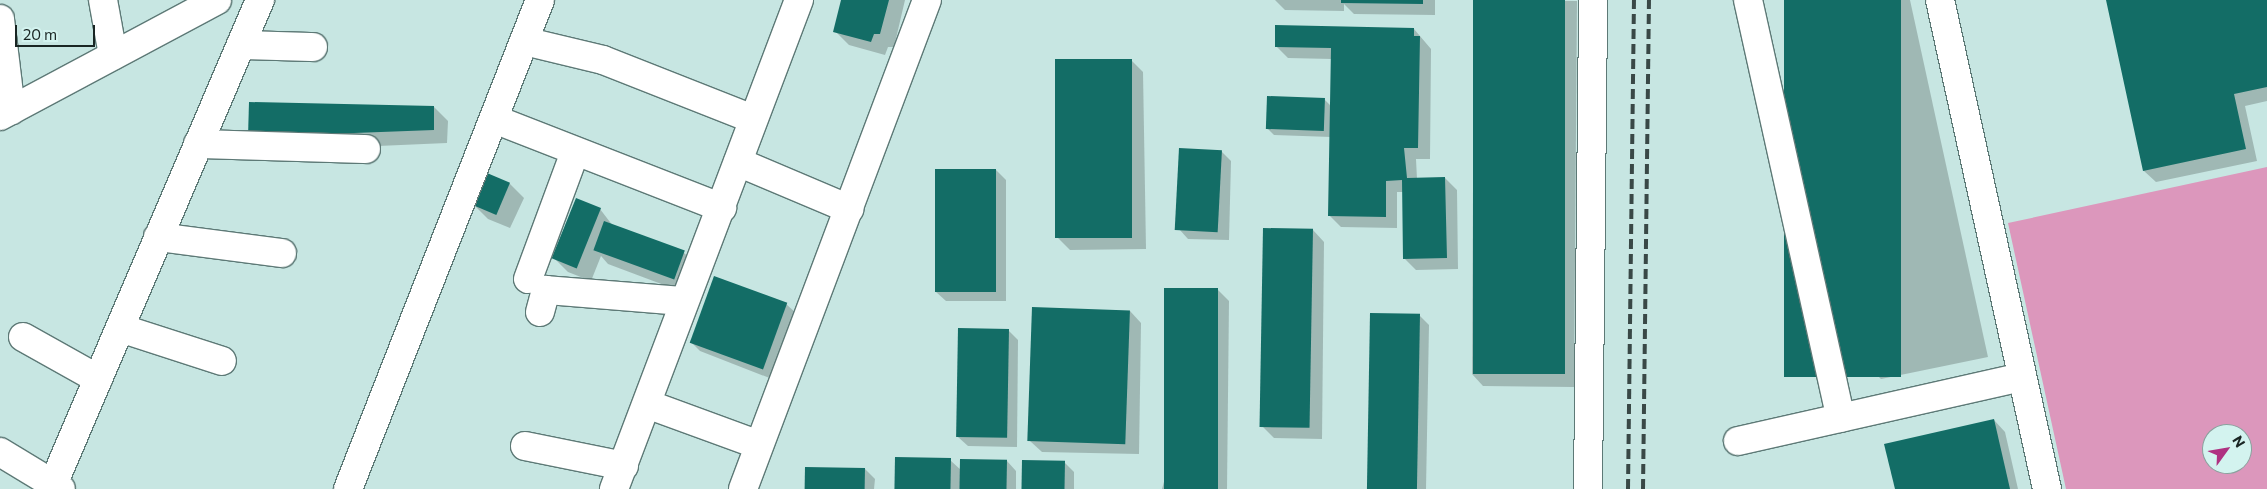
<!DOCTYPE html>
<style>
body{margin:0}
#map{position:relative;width:2267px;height:489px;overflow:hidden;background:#c7e6e2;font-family:Commissioner,sans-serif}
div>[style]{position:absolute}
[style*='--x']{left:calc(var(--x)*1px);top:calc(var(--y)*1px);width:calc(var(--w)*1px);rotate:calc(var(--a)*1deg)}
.green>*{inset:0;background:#dc97bc}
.shadow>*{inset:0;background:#0003}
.building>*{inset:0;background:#136d66;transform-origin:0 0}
.roads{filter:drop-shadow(1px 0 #5d7976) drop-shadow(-1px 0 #5d7976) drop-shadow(0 1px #5d7976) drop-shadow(0 -1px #5d7976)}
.minor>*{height:28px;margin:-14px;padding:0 14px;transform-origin:14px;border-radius:14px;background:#fff}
.rail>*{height:4px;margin-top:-2px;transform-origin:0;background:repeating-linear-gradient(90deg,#394846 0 10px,transparent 0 15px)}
span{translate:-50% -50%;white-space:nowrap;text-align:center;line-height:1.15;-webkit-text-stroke:5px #d3f3ef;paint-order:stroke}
.north{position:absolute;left:2202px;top:424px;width:50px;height:50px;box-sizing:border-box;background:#d3f3ef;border:1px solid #89a19d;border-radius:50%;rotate:58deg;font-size:14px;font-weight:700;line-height:20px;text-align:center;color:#192523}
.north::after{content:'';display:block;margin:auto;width:18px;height:22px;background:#af3181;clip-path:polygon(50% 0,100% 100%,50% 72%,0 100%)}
.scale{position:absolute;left:15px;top:25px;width:80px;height:22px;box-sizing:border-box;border:2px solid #192523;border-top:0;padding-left:6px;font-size:15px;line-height:18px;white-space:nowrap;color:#192523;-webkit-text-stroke:4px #d3f3ef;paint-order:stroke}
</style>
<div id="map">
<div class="green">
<i style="clip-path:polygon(evenodd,2267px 167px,2267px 489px,2066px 489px,2008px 223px,2267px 167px,2212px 434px,2242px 434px,2242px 464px,2212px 464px,2212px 434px)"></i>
</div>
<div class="shadow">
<i style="clip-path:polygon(842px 0,905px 0,894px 47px,888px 47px,885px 55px,849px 45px,835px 31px)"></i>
<i style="clip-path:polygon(1275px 0,1435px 0,1435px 15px,1354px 14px,1344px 4px,1344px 11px,1285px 10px)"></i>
<i style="clip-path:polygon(1474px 0,1577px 1px,1574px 387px,1483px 386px,1472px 374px)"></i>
<i style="clip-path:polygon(1785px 0,1910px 0,1988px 357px,1881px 379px,1869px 368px)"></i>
<i style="clip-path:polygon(2107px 0,2267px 0,2267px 101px,2245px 106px,2257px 161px,2156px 182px,2144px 171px)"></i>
<i style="clip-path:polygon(1414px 29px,1431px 49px,1430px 159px,1416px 159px,1417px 179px,1445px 178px,1457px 190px,1458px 269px,1416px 270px,1404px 258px,1403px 192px,1397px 192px,1397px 228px,1341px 227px,1329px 215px,1331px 137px,1274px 135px,1267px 128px,1324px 99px,1331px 106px,1332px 59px,1288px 58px,1276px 46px)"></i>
<i style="clip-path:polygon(1131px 60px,1143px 72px,1146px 249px,1070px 250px,1058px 238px)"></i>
<i style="clip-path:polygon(434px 107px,448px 121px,447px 143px,263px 151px,249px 137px)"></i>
<i style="clip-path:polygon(1221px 151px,1231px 161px,1229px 240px,1188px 239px,1179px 229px)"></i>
<i style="clip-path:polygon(996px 170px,1006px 180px,1006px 301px,946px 301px,936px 292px)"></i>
<i style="clip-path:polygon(488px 174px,510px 184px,524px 198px,510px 228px,488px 219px,474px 205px)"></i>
<i style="clip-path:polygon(600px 209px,613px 226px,684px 253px,698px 266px,688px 294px,608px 264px,601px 256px,591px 281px,568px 272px,554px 258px)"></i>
<i style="clip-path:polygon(1313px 230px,1324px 242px,1322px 439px,1274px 438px,1262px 426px)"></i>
<i style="clip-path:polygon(1217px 289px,1229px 301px,1227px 489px,1162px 489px)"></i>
<i style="clip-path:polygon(786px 304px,796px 313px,772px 379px,700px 351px,690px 341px)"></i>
<i style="clip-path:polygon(1130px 311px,1141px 323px,1139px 454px,1042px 452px,1030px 441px)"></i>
<i style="clip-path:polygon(1419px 315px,1429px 325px,1426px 489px,1368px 489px)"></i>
<i style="clip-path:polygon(1008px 330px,1018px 340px,1017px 447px,968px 446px,958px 437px)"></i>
<i style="clip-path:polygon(1994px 420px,2005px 432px,2018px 489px,1896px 489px)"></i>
<i style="clip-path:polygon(950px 460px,962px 471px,1007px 461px,1016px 471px,1016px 489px,895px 489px)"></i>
<i style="clip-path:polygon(1064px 462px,1074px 472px,1074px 489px,1023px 489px)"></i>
<i style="clip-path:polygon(865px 469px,875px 479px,874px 489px,807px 489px)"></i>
</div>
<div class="building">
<i style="clip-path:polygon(841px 0,889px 0,880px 34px,874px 34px,871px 42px,833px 32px)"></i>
<i style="clip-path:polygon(1341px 0,1423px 0,1423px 4px,1341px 3px)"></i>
<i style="left:1473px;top:0;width:92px;height:374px"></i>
<i style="left:1784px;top:0;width:117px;height:377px"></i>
<i style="clip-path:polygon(2106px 0,2267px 0,2267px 87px,2234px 94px,2246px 149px,2143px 171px)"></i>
<i style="clip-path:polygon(1275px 25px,1414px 28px,1414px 36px,1420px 36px,1418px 148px,1404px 148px,1407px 178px,1445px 177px,1447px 258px,1403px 259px,1402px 180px,1386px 181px,1386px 217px,1328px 216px,1331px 48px,1275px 47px)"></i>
<i style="left:1055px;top:59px;width:77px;height:179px"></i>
<i style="left:1267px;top:96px;width:58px;height:33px;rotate:2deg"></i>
<i style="clip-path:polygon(249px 102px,434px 106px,434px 130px,248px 137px)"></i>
<i style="left:1179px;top:148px;width:43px;height:82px;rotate:3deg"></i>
<i style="left:935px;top:169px;width:61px;height:123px"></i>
<i style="left:487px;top:173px;width:25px;height:35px;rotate:23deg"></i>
<i style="left:576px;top:198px;width:27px;height:65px;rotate:22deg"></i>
<i style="left:604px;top:221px;width:86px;height:31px;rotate:20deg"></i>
<i style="left:1263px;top:228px;width:50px;height:199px;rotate:1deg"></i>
<i style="left:714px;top:276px;width:78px;height:71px;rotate:20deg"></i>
<i style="left:1164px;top:288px;width:54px;height:201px"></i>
<i style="left:1032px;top:307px;width:98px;height:134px;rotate:2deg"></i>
<i style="left:1370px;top:313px;width:50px;height:176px;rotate:1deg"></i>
<i style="left:958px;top:328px;width:51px;height:109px;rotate:1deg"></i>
<i style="clip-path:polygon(1994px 419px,2010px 489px,1895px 489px,1884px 444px)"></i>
<i style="left:895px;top:457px;width:56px;height:32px;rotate:1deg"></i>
<i style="left:960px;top:459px;width:47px;height:30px;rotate:1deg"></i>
<i style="left:1022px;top:460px;width:43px;height:29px;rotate:1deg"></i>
<i style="left:805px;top:467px;width:60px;height:22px;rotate:1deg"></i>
</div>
<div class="roads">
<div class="minor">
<i style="--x:103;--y:0;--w:56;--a:79.7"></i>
<i style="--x:1748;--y:0;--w:428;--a:77.5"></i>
<i style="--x:1940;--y:0;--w:501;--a:77.66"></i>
<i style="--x:0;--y:19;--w:92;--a:83.1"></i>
<i style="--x:524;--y:41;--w:81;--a:13.5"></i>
<i style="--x:603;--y:60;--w:161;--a:21.5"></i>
<i style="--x:241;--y:45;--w:72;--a:1.6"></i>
<i style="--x:0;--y:116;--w:246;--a:-28.1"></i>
<i style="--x:494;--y:119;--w:245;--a:21.3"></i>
<i style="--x:198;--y:144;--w:168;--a:1.7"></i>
<i style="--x:738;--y:162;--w:121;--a:22.9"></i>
<i style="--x:158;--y:237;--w:125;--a:7.4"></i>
<i style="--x:528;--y:279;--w:135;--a:-69.7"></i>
<i style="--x:540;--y:312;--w:23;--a:-75"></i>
<i style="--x:546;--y:290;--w:138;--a:4.6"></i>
<i style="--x:120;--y:328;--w:107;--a:17.9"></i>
<i style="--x:23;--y:337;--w:86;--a:29.2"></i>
<i style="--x:647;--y:404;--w:119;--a:20.1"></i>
<i style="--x:1738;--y:441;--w:290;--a:-12.7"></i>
<i style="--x:525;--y:446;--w:101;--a:11.4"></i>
<i style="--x:0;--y:452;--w:71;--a:31.2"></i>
<i style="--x:51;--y:489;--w:532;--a:-66.86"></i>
<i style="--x:348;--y:489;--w:525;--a:-68.56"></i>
<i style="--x:614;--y:489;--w:523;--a:-69.28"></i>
<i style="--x:743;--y:489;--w:522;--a:-69.38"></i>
<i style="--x:1588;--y:489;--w:489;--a:-89.4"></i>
</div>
</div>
<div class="rail">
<i style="--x:1628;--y:489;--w:489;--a:-89.3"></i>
<i style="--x:1643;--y:489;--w:489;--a:-89.3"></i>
</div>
<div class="north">N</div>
<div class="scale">20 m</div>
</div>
